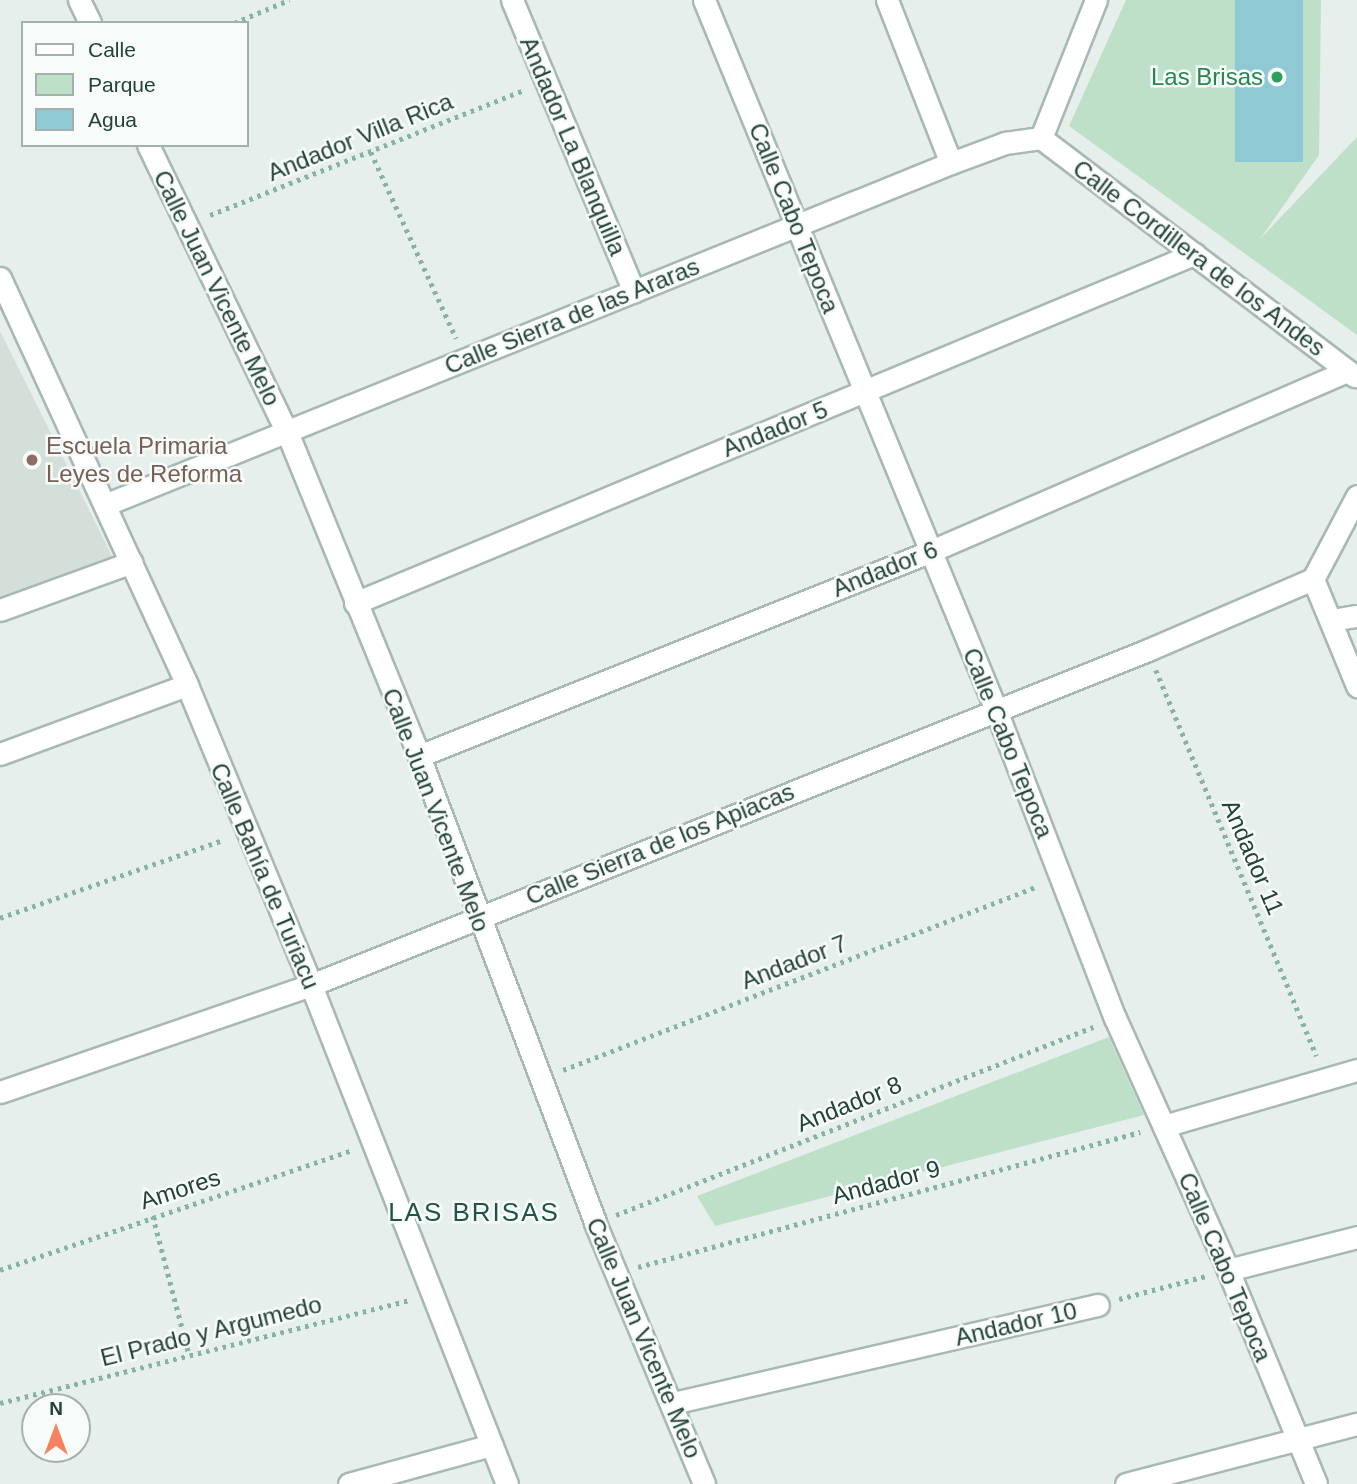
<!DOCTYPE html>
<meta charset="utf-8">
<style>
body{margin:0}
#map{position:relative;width:1357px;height:1484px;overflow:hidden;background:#e6efeb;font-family:Arial,sans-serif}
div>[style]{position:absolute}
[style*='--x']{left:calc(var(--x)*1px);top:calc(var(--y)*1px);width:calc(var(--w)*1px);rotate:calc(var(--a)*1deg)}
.built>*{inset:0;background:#d4dfda}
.green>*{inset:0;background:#bfe0c8}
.water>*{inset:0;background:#8ec9d4;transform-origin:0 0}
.path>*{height:4.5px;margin-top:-2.25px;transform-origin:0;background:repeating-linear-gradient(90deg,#86b3a5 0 3.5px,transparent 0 8.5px)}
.roads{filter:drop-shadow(2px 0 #a8b8b2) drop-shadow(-2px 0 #a8b8b2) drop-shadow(0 2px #a8b8b2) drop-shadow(0 -2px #a8b8b2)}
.minor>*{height:21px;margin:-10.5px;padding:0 10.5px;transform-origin:10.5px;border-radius:10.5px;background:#fff}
.tertiary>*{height:21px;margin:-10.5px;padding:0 10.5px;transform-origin:10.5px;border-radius:10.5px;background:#fff}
.dots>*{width:19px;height:19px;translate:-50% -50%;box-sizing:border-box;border:4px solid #f7fbf9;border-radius:50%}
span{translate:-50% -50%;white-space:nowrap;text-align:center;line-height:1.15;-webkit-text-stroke:5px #f7fbf9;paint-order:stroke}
.leisure-label{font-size:24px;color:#27864d}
.right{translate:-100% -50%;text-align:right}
.street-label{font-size:24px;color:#24423a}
.education-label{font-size:24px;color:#785e54}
.left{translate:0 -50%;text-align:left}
.neighbourhood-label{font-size:26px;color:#1f5548;letter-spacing:2px}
.legend{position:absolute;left:21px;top:21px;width:228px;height:126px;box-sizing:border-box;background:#f7fbf9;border:2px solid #a3b1ad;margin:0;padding:9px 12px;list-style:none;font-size:21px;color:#24423a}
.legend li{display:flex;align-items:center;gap:14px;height:35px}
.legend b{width:35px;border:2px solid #a3b1ad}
.north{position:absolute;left:21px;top:1393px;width:70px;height:70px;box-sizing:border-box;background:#f7fbf9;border:2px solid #a3b1ad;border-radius:50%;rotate:0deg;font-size:19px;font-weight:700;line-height:28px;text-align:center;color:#24423a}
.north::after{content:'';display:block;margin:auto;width:24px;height:32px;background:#f4845f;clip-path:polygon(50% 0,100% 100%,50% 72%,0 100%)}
</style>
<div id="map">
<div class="built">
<i style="clip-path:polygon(0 331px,113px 558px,0 599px)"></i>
</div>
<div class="green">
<i style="clip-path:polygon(1126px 0,1321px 0,1319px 155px,1260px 239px,1357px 137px,1357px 335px,1069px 126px)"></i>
<i style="clip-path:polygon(1109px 1037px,1144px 1115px,715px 1226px,697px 1196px)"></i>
</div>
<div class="water">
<i style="left:1235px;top:0;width:68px;height:162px"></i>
</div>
<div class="path">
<i style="--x:234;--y:23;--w:60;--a:-22.7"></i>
<i style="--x:371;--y:152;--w:205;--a:65.4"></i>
<i style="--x:210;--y:215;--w:338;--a:-21.7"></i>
<i style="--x:1156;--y:670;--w:418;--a:67.4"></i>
<i style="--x:0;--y:918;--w:238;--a:-19.3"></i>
<i style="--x:563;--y:1070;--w:509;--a:-21.17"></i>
<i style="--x:616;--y:1215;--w:513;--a:-21.51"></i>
<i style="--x:153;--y:1216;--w:143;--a:75.4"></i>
<i style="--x:638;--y:1267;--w:520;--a:-15.05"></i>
<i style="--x:0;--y:1270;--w:370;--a:-18.8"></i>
<i style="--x:1119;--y:1299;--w:90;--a:-14.8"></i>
<i style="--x:0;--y:1403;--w:423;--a:-14.1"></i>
</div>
<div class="roads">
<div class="minor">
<i style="--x:79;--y:0;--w:25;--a:64"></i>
<i style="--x:512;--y:0;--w:316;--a:67.3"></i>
<i style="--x:704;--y:0;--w:768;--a:67.64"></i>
<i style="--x:996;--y:710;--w:330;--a:68.9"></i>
<i style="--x:1115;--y:1018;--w:276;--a:65.8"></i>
<i style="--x:1228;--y:1270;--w:231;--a:67.6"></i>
<i style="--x:887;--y:0;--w:175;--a:68.6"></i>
<i style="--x:1041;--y:138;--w:394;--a:37.2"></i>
<i style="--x:1041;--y:138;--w:149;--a:-68.3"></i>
<i style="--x:148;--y:145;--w:319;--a:64.2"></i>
<i style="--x:287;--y:432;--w:350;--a:67.8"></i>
<i style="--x:419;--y:756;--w:499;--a:69.3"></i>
<i style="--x:595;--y:1223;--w:283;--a:67.3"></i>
<i style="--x:0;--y:278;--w:448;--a:65.3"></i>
<i style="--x:187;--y:685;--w:325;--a:67.5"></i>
<i style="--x:311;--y:985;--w:536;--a:68.56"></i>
<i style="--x:107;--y:504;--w:910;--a:-22"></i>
<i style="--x:951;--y:163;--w:58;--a:-20.3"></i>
<i style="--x:1005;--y:143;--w:36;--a:-8"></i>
<i style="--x:1313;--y:579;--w:116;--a:67.6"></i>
<i style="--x:1313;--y:579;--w:94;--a:-62.1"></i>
<i style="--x:355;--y:603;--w:909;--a:-22.59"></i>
<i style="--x:0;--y:610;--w:140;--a:-20"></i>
<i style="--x:1331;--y:620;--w:26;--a:-9"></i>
<i style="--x:0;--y:754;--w:199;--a:-20.3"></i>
<i style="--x:419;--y:756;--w:549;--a:-21.8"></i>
<i style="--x:929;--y:552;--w:456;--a:-23.4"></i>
<i style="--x:0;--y:1092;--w:329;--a:-19"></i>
<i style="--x:311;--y:985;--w:902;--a:-21.81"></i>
<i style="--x:1148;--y:650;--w:180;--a:-23.3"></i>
<i style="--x:1164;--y:1126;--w:201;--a:-16.2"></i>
<i style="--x:1228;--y:1270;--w:133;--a:-14.3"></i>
<i style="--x:673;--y:1403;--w:436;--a:-13"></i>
<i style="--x:349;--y:1484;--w:148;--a:-15.3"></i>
</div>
<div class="tertiary">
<i style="--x:1126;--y:1484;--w:239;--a:-14.6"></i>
</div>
</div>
<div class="dots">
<i style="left:1277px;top:77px;background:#2e9e5b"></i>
<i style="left:32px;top:460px;background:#8d6e63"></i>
</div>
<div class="leisure-label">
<span class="right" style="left:1263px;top:77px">Las Brisas</span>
</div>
<div class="street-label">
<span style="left:360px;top:137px;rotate:-22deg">Andador Villa Rica</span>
<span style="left:573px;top:146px;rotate:67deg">Andador La Blanquilla</span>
<span style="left:794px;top:218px;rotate:68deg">Calle Cabo Tepoca</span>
<span style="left:1199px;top:258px;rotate:37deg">Calle Cordillera de los Andes</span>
<span style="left:217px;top:288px;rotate:64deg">Calle Juan Vicente Melo</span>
<span style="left:572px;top:316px;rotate:-22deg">Calle Sierra de las Araras</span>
<span style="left:775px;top:429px;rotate:-22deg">Andador 5</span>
<span style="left:885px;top:569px;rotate:-22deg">Andador 6</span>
<span style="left:1008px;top:743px;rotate:68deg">Calle Cabo Tepoca</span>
<span style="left:436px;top:810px;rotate:69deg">Calle Juan Vicente Melo</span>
<span style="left:660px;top:844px;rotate:-22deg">Calle Sierra de los Apiacas</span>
<span style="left:1253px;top:857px;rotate:67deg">Andador 11</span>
<span style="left:265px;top:876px;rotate:67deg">Calle Bahía de Turiacu</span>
<span style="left:794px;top:962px;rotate:-21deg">Andador 7</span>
<span style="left:849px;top:1104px;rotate:-22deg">Andador 8</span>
<span style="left:886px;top:1182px;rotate:-15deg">Andador 9</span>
<span style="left:180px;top:1189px;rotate:-18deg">Amores</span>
<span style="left:1225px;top:1267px;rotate:67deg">Calle Cabo Tepoca</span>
<span style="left:1016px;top:1324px;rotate:-13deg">Andador 10</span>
<span style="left:211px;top:1331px;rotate:-14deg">El Prado y Argumedo</span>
<span style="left:644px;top:1338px;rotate:67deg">Calle Juan Vicente Melo</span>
</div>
<div class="education-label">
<span class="left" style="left:46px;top:460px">Escuela Primaria<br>Leyes de Reforma</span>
</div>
<div class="neighbourhood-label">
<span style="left:474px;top:1213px">LAS BRISAS</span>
</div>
<ul class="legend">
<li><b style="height:9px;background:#fff"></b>Calle</li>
<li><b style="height:19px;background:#bfe0c8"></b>Parque</li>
<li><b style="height:19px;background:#8ec9d4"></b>Agua</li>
</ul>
<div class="north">N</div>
</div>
